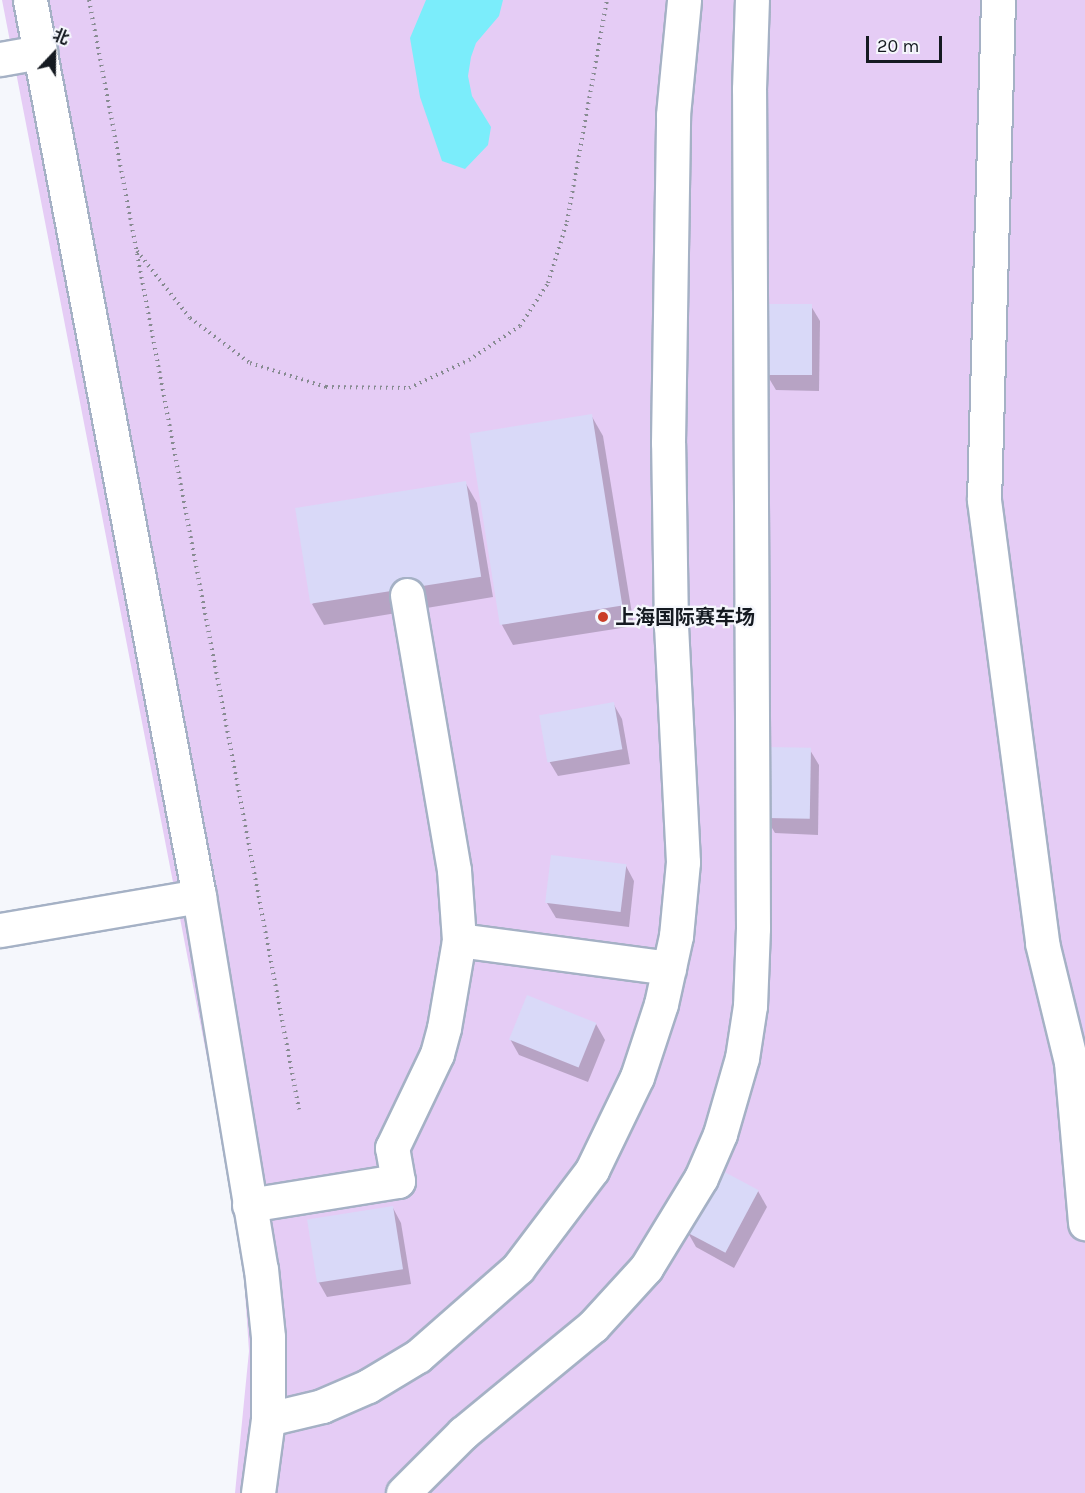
<!DOCTYPE html>
<meta charset="utf-8">
<style>
body{margin:0}
#map{position:relative;width:1085px;height:1493px;overflow:hidden;background:#f5f7fc;font-family:Karla,"Noto Sans SC",sans-serif}
div>[style]{position:absolute}
[style*='--x']{left:calc(var(--x)*1px);top:calc(var(--y)*1px);width:calc(var(--w)*1px);rotate:calc(var(--a)*1deg)}
.green>*{inset:0;background:#e5ccf5}
.water>*{inset:0;background:#7bedfb}
.shadow>*{inset:0;background:#0003}
.building>*{inset:0;background:#d9d9f8;transform-origin:0 0}
.path>*{height:4px;margin-top:-2px;transform-origin:0;background:repeating-linear-gradient(90deg,#878b91 0 1.5px,transparent 0 6px)}
.roads{filter:drop-shadow(2px 0 #a5b1c5) drop-shadow(-2px 0 #a5b1c5) drop-shadow(0 2px #a5b1c5) drop-shadow(0 -2px #a5b1c5)}
.minor>*{height:33px;margin:-16.5px;padding:0 16.5px;transform-origin:16.5px;border-radius:16.5px;background:#fff}
.dots>*{width:16px;height:16px;translate:-50% -50%;box-sizing:border-box;border:3px solid #f5f7fc;border-radius:50%}
span{translate:-50% -50%;white-space:nowrap;text-align:center;line-height:1.15;-webkit-text-stroke:4.5px #f5f7fc;paint-order:stroke}
.poi-label{font-size:20px;color:#151a21;font-weight:700}
.left{translate:0 -50%;text-align:left}
.north{position:absolute;left:24px;top:24px;width:60px;height:60px;-webkit-text-stroke:4px #f5f7fc;paint-order:stroke;rotate:22deg;font-size:16px;font-weight:700;line-height:24px;text-align:center;color:#151a21}
.north::after{content:'';display:block;margin:auto;width:21px;height:27px;background:#151a21;clip-path:polygon(50% 0,100% 100%,50% 72%,0 100%)}
.scale{position:absolute;left:866px;top:36px;width:76px;height:27px;box-sizing:border-box;border:3px solid #151a21;border-top:0;padding-left:8px;font-size:18px;line-height:21px;white-space:nowrap;color:#151a21;-webkit-text-stroke:4px #f5f7fc;paint-order:stroke}
</style>
<div id="map">
<div class="green">
<i style="clip-path:polygon(2px 0,1085px 0,1085px 1493px,235px 1493px,249px 1351px,241px 1233px)"></i>
</div>
<div class="water">
<i style="clip-path:polygon(426px 0,503px 0,499px 16px,476px 43px,471px 57px,468px 76px,472px 96px,491px 127px,488px 145px,465px 169px,442px 161px,420px 97px,410px 38px)"></i>
</div>
<div class="shadow">
<i style="clip-path:polygon(811px 306px,820px 321px,819px 391px,776px 390px,767px 375px)"></i>
<i style="clip-path:polygon(591px 415px,603px 436px,634px 626px,513px 645px,502px 625px,471px 434px)"></i>
<i style="clip-path:polygon(465px 482px,477px 503px,493px 597px,324px 625px,312px 604px)"></i>
<i style="clip-path:polygon(613px 703px,622px 719px,630px 764px,558px 776px,549px 761px,541px 716px)"></i>
<i style="clip-path:polygon(810px 750px,819px 765px,818px 835px,775px 833px,766px 818px)"></i>
<i style="clip-path:polygon(626px 866px,634px 881px,629px 927px,556px 918px,547px 903px)"></i>
<i style="clip-path:polygon(596px 1024px,605px 1040px,588px 1082px,519px 1055px,510px 1039px)"></i>
<i style="clip-path:polygon(758px 1191px,767px 1207px,734px 1268px,696px 1247px,687px 1231px)"></i>
<i style="clip-path:polygon(393px 1208px,401px 1223px,411px 1284px,327px 1297px,318px 1281px)"></i>
</div>
<div class="building">
<i style="left:767px;top:304px;width:45px;height:71px"></i>
<i style="left:592px;top:414px;width:194px;height:124px;rotate:81deg"></i>
<i style="left:466px;top:481px;width:97px;height:173px;rotate:81deg"></i>
<i style="left:614px;top:702px;width:48px;height:76px;rotate:80deg"></i>
<i style="left:766px;top:747px;width:45px;height:71px;rotate:1deg"></i>
<i style="left:551px;top:855px;width:76px;height:48px;rotate:7deg"></i>
<i style="left:527px;top:995px;width:75px;height:48px;rotate:22deg"></i>
<i style="left:719px;top:1169px;width:45px;height:71px;rotate:28deg"></i>
<i style="left:393px;top:1206px;width:64px;height:87px;rotate:81deg"></i>
</div>
<div class="path">
<i style="--x:89;--y:0;--w:1129;--a:79.28"></i>
<i style="--x:137;--y:251;--w:85;--a:51.7"></i>
<i style="--x:190;--y:318;--w:75;--a:36.9"></i>
<i style="--x:250;--y:363;--w:80;--a:17.5"></i>
<i style="--x:326;--y:387;--w:83;--a:0.7"></i>
<i style="--x:409;--y:388;--w:66;--a:-25"></i>
<i style="--x:469;--y:360;--w:61;--a:-33.7"></i>
<i style="--x:520;--y:326;--w:51;--a:-56.9"></i>
<i style="--x:548;--y:283;--w:64;--a:-72.7"></i>
<i style="--x:567;--y:222;--w:226;--a:-79.8"></i>
</div>
<div class="roads">
<div class="minor">
<i style="--x:30;--y:0;--w:912;--a:79.32"></i>
<i style="--x:199;--y:896;--w:378;--a:80.6"></i>
<i style="--x:261;--y:1269;--w:68;--a:84.1"></i>
<i style="--x:268;--y:1337;--w:82;--a:90"></i>
<i style="--x:268;--y:1419;--w:75;--a:97.7"></i>
<i style="--x:998;--y:0;--w:500;--a:91.6"></i>
<i style="--x:984;--y:500;--w:447;--a:82.5"></i>
<i style="--x:1042;--y:943;--w:122;--a:76.3"></i>
<i style="--x:1071;--y:1062;--w:162;--a:85"></i>
<i style="--x:0;--y:59;--w:41;--a:-9.9"></i>
<i style="--x:0;--y:930;--w:202;--a:-9.7"></i>
<i style="--x:459;--y:940;--w:212;--a:7.6"></i>
<i style="--x:249;--y:1205;--w:151;--a:-9.2"></i>
<i style="--x:398;--y:1181;--w:34;--a:-100"></i>
<i style="--x:392;--y:1148;--w:104;--a:-64.4"></i>
<i style="--x:437;--y:1054;--w:27;--a:-75"></i>
<i style="--x:444;--y:1028;--w:89;--a:-80.3"></i>
<i style="--x:459;--y:940;--w:70;--a:-94.1"></i>
<i style="--x:454;--y:870;--w:279;--a:-99.7"></i>
<i style="--x:268;--y:1419;--w:56;--a:-13.5"></i>
<i style="--x:322;--y:1406;--w:50;--a:-23.5"></i>
<i style="--x:368;--y:1386;--w:58;--a:-31"></i>
<i style="--x:418;--y:1356;--w:133;--a:-41.3"></i>
<i style="--x:518;--y:1268;--w:123;--a:-52.9"></i>
<i style="--x:592;--y:1170;--w:103;--a:-64.2"></i>
<i style="--x:637;--y:1077;--w:77;--a:-71.8"></i>
<i style="--x:661;--y:1004;--w:70;--a:-77.6"></i>
<i style="--x:676;--y:936;--w:74;--a:-84.6"></i>
<i style="--x:683;--y:862;--w:235;--a:-92.9"></i>
<i style="--x:671;--y:627;--w:184;--a:-90.9"></i>
<i style="--x:668;--y:443;--w:328;--a:-89.1"></i>
<i style="--x:673;--y:115;--w:116;--a:-84.5"></i>
<i style="--x:403;--y:1493;--w:85;--a:-45"></i>
<i style="--x:463;--y:1433;--w:168;--a:-39.5"></i>
<i style="--x:593;--y:1326;--w:79;--a:-47.6"></i>
<i style="--x:646;--y:1268;--w:105;--a:-58.6"></i>
<i style="--x:701;--y:1178;--w:48;--a:-66.6"></i>
<i style="--x:720;--y:1134;--w:79;--a:-73.9"></i>
<i style="--x:742;--y:1058;--w:53;--a:-81.3"></i>
<i style="--x:750;--y:1006;--w:78;--a:-87.8"></i>
<i style="--x:753;--y:928;--w:839;--a:-90.27"></i>
<i style="--x:749;--y:89;--w:89;--a:-88.1"></i>
</div>
</div>
<div class="dots">
<i style="left:603px;top:617px;background:#ca3e27"></i>
</div>
<div class="poi-label">
<span class="left" style="left:615px;top:617px">上海国际赛车场</span>
</div>
<div class="north">北</div>
<div class="scale">20 m</div>
</div>
